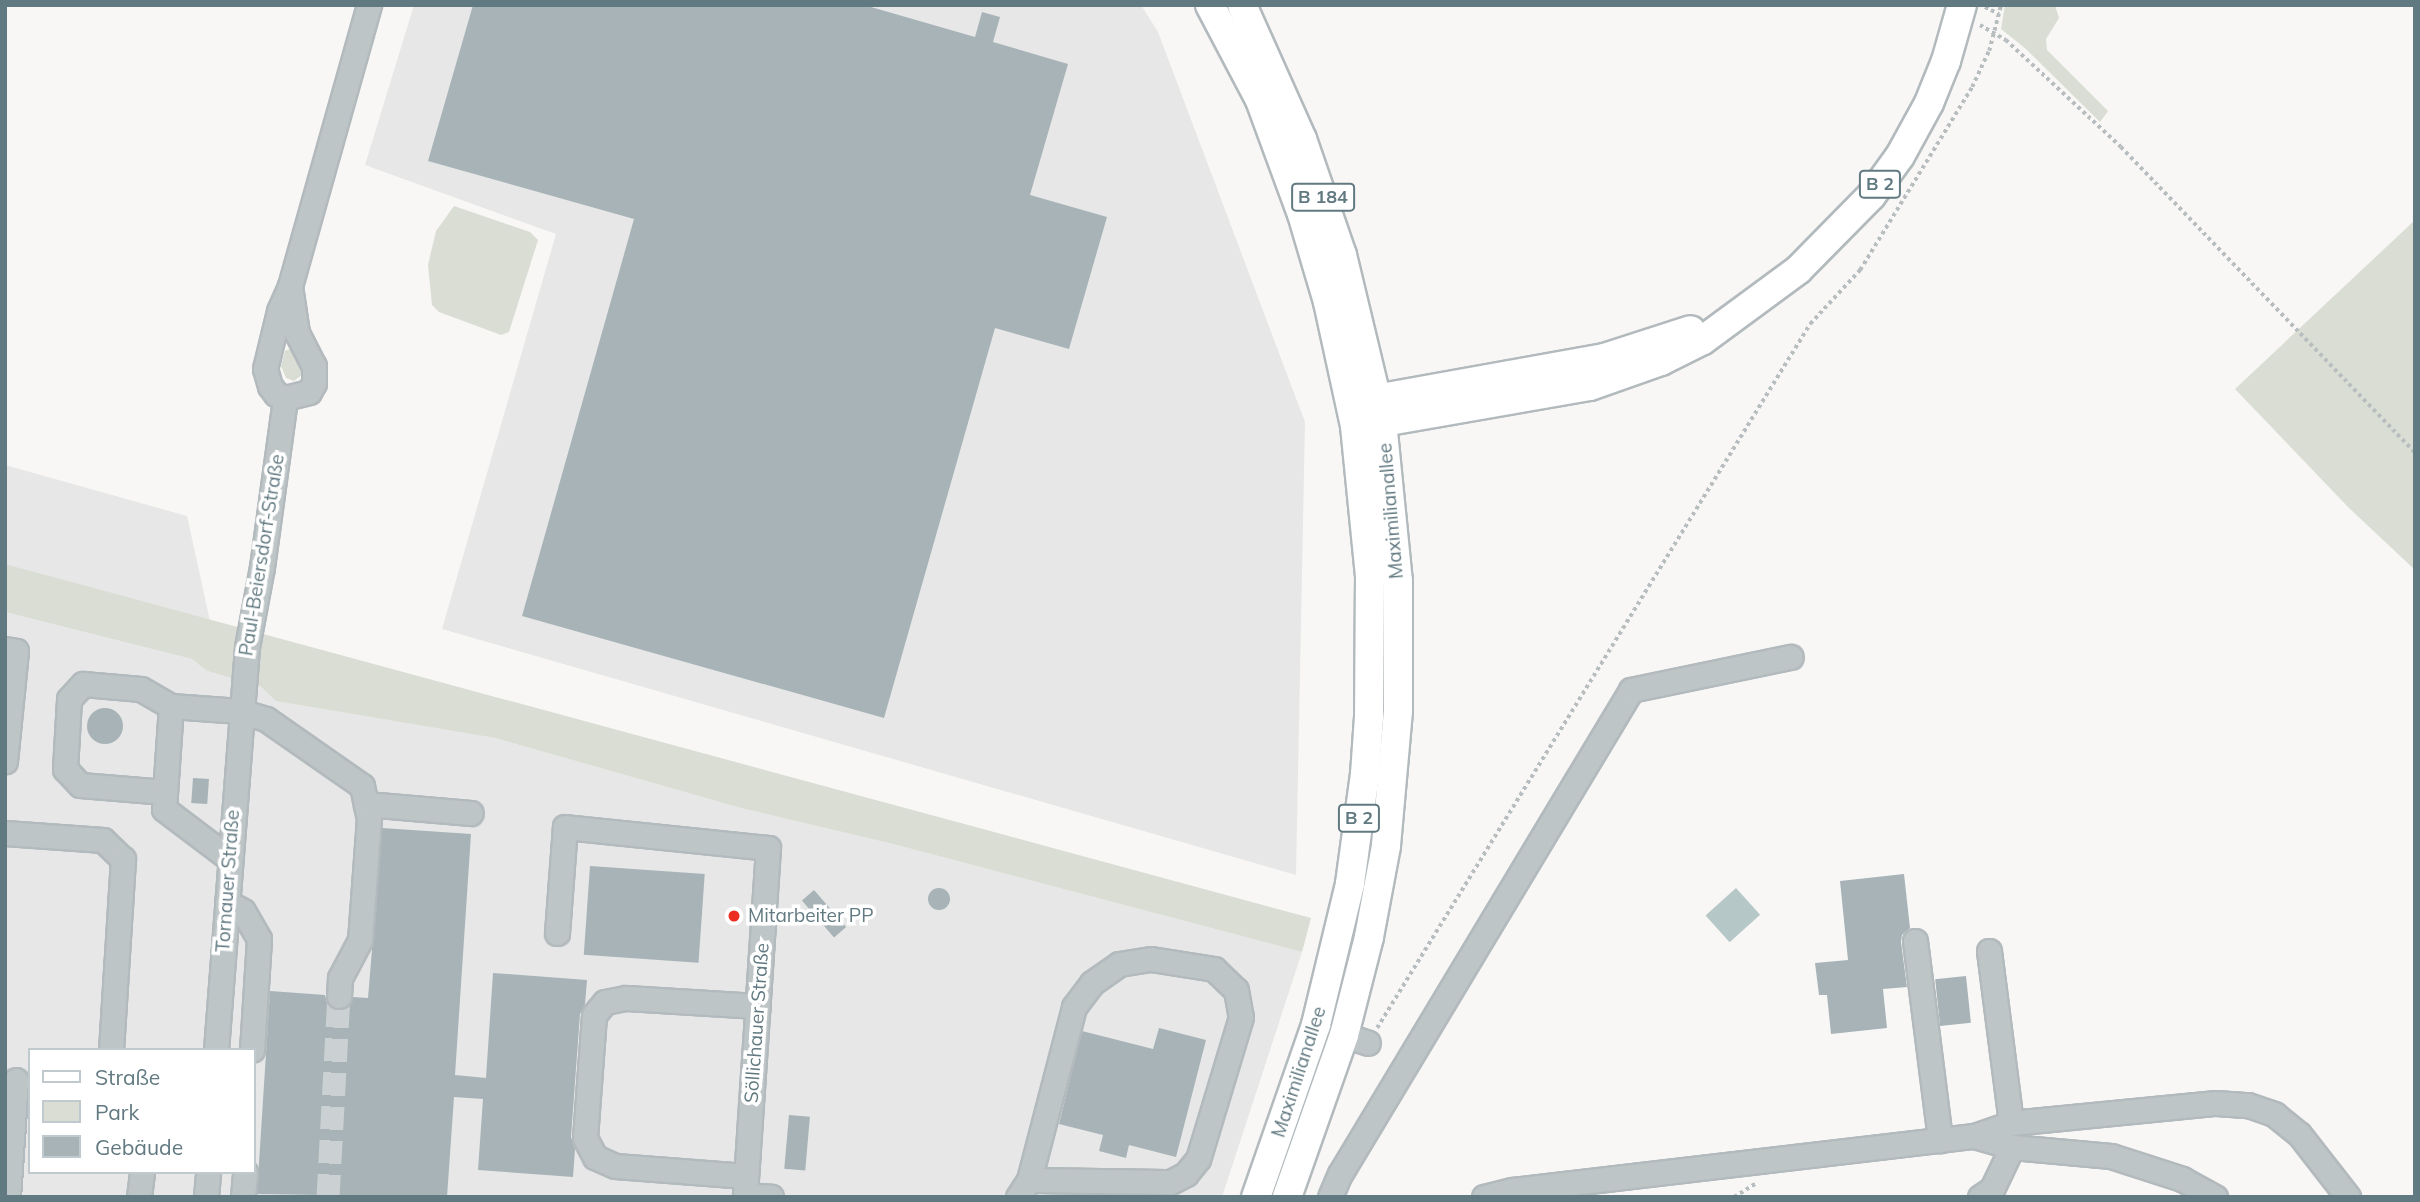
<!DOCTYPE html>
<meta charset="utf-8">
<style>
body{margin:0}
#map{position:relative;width:2420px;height:1202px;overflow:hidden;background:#f8f7f5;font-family:Mulish,sans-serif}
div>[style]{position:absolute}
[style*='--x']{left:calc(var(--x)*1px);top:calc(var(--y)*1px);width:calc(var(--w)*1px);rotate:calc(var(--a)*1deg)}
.built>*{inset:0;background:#e6e7e6}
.green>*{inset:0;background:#d9ddd4}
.water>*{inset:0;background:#b6c7c8;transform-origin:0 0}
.building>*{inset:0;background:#a7b3b7;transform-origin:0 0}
.round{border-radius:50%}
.minor-tunnel>*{height:23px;margin-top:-11.5px;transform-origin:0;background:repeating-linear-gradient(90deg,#cbd1d2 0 23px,transparent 0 34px)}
.path>*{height:3.5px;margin-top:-1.75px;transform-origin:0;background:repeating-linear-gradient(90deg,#b8bdbf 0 3.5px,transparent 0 7px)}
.roads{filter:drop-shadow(2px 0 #b3babd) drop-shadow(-2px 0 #b3babd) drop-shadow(0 2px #b3babd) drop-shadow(0 -2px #b3babd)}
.minor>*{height:23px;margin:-11.5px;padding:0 11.5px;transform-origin:11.5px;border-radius:11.5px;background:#bec5c7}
.major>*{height:28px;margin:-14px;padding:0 14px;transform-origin:14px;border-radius:14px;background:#fff}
.dots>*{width:19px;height:19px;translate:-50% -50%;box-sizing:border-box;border:4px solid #fff;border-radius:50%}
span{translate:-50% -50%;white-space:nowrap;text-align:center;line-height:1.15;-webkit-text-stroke:7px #fff;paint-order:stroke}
.shield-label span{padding:2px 5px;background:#fff;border:2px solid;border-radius:5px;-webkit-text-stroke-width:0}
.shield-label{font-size:18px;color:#617981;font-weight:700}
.street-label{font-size:19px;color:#617981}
.poi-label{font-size:19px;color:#617981}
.left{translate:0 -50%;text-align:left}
.frame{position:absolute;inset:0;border:7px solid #617981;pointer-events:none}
.legend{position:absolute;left:28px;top:1048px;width:228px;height:126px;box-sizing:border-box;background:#fff;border:2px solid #c0c9cd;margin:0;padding:9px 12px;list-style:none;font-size:21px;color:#617981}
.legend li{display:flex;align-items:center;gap:14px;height:35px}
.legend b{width:35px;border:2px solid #c0c9cd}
</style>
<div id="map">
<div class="built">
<i style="clip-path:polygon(414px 5px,1141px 5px,1158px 32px,1305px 422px,1296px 875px,442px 629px,556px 234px,365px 165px)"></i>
<i style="clip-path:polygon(5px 465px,187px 516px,210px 621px,5px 564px)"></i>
<i style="clip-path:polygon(evenodd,5px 612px,192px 659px,207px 671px,260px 686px,277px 701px,495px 738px,741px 808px,893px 844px,1302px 952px,1222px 1197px,5px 1197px,5px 612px,30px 1050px,254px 1050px,254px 1172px,30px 1172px,30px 1050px)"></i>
</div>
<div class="green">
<i style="clip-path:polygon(2005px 5px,2055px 5px,2059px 18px,2046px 39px,2047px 50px,2108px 111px,2100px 122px,2026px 49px,2001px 29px)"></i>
<i style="clip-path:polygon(454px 206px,530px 232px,538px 240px,509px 332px,501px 335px,439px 312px,432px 305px,428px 265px,436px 231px)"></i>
<i style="clip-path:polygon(2415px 220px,2415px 570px,2348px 507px,2235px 389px)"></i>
<i style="clip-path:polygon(292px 348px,303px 374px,294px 381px,286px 378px,281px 366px,285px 351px)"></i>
<i style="clip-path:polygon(5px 564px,1311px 918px,1302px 952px,893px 844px,741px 808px,495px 738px,276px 701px,260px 686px,207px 671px,192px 659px,5px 612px)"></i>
</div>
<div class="water">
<i style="left:1736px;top:888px;width:36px;height:41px;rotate:48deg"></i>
</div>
<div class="building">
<i style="clip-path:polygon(473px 5px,864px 5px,975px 37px,982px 12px,1000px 17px,993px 42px,1068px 64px,1030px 195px,1107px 217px,1069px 349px,995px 328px,884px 718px,522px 616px,634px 219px,428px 161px)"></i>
<i class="round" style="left:87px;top:708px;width:36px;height:36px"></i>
<i style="left:193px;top:778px;width:16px;height:25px;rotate:4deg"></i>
<i style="clip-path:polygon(382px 828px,471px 834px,455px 1075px,486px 1078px,493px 973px,587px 980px,585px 1004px,580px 1014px,571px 1137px,575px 1149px,573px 1177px,478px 1170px,483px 1099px,454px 1097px,447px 1197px,257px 1194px,270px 991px,325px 995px,327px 1003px,338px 1010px,346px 1008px,353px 997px,368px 998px)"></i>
<i style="left:590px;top:866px;width:115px;height:89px;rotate:4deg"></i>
<i style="clip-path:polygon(1904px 874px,1910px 928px,1902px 935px,1901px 942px,1907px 987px,1883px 989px,1887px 1028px,1831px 1034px,1827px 995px,1819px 995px,1815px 963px,1848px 960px,1840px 881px)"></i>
<i class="round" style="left:928px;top:888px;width:22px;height:22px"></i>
<i style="left:814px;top:890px;width:49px;height:16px;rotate:49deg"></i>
<i style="left:1966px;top:976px;width:47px;height:31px;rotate:84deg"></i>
<i style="clip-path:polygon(1159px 1028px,1206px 1040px,1176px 1157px,1129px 1145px,1126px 1158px,1099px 1151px,1103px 1135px,1059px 1124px,1082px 1031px,1153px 1049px)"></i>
<i style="left:789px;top:1115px;width:21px;height:54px;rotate:5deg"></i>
</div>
<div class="minor-tunnel">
<i style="--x:328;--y:1197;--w:201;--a:-86.9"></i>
</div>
<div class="path">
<i style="--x:1985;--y:7;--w:16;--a:27"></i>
<i style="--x:1980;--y:25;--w:30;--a:30"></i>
<i style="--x:2006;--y:40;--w:157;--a:42.9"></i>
<i style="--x:2121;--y:147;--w:424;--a:46.1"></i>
<i style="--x:1377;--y:1028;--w:827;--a:-58.41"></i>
<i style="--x:1810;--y:324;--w:74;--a:-47.2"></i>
<i style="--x:1860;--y:270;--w:215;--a:-58.5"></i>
<i style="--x:1972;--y:87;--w:40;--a:-65"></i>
<i style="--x:1989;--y:51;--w:48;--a:-75.4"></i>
<i style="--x:1734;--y:1197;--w:26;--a:-32"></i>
</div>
<div class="roads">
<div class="minor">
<i style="--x:290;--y:286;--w:48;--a:81.5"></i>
<i style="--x:297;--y:333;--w:37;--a:63"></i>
<i style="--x:314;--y:366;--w:17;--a:90"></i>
<i style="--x:314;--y:383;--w:10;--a:119"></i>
<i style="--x:309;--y:392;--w:25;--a:166"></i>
<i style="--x:285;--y:398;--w:10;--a:-156"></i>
<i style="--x:276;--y:394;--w:10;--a:-127"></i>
<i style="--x:270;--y:386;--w:18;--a:-106"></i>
<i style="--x:265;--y:369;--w:60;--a:-76.4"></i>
<i style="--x:279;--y:311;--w:27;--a:-66"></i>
<i style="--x:290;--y:286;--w:292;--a:-74.3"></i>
<i style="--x:5;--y:649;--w:11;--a:10"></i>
<i style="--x:16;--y:651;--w:111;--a:95.7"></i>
<i style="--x:171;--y:706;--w:69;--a:4.1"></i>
<i style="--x:240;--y:711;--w:27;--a:17"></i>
<i style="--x:266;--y:719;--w:117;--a:34.9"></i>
<i style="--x:362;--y:786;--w:33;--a:78"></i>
<i style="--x:369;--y:818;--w:122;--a:94.2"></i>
<i style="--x:360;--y:940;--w:43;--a:117.8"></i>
<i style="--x:340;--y:978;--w:18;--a:93"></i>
<i style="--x:165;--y:792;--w:85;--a:-175.3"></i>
<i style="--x:80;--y:785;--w:22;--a:-133"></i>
<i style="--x:65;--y:769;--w:70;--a:-86.7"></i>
<i style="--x:69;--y:699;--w:21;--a:-47"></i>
<i style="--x:83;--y:684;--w:58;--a:4.9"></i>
<i style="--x:141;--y:689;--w:34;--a:30"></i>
<i style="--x:171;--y:706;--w:103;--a:93.9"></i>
<i style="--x:164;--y:809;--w:83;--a:37.1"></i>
<i style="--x:366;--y:804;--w:105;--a:4.9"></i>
<i style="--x:5;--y:833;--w:98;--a:4.1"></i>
<i style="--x:103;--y:840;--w:28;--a:44"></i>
<i style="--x:123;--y:859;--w:191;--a:93.6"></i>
<i style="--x:227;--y:902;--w:18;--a:29"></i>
<i style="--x:243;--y:911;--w:32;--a:60"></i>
<i style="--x:259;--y:939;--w:111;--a:93.6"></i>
<i style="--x:557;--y:933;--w:106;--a:-85.7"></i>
<i style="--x:565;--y:827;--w:204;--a:5.9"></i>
<i style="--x:768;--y:848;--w:350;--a:93.8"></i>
<i style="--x:1915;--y:941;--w:201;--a:82.8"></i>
<i style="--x:1989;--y:951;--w:173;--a:82.7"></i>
<i style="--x:1344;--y:1035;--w:25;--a:18"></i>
<i style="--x:216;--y:1050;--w:404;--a:-85.6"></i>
<i style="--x:247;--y:647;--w:81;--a:-79.4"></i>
<i style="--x:262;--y:567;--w:171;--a:-82.2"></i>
<i style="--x:1974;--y:1136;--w:40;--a:16"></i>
<i style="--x:2012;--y:1147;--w:99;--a:5.2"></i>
<i style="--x:2111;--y:1156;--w:75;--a:17.9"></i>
<i style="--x:2182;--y:1179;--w:38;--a:29"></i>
<i style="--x:746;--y:1176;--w:131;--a:-175.6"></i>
<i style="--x:615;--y:1166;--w:22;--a:-156"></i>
<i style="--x:595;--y:1157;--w:21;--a:-118"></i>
<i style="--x:585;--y:1138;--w:123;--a:-85.8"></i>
<i style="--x:594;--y:1015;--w:17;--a:-50"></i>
<i style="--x:605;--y:1002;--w:21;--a:-11"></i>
<i style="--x:626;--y:998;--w:132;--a:3.5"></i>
<i style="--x:745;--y:1195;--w:26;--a:4"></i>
<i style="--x:8;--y:1197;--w:117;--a:-86.1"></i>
<i style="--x:139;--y:1197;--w:25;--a:-83"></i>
<i style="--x:206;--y:1197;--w:25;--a:-85"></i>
<i style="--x:243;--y:1197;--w:25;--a:-85"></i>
<i style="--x:1018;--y:1197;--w:20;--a:-57"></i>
<i style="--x:1029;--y:1180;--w:179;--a:-75.4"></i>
<i style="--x:1074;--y:1007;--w:30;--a:-53"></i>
<i style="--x:1092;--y:983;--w:33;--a:-35"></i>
<i style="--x:1119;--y:964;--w:32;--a:-9"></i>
<i style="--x:1151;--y:959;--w:64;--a:9"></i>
<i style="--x:1214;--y:969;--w:30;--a:44"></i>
<i style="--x:1236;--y:990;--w:27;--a:80"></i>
<i style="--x:1241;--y:1017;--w:148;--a:106.8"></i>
<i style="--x:1198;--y:1159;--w:19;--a:129"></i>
<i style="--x:1186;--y:1174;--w:18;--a:153"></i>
<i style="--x:1170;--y:1182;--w:141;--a:-179.2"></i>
<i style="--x:1330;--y:1197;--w:25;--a:-67"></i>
<i style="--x:1340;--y:1174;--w:565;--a:-58.98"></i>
<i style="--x:1631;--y:690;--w:163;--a:-11.7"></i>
<i style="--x:1484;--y:1197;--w:30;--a:-14"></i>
<i style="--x:1513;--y:1190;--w:464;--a:-6.7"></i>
<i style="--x:1974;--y:1136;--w:39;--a:-19"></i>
<i style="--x:2011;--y:1123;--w:206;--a:-5.6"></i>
<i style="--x:2216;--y:1103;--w:32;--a:4"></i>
<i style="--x:2248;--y:1105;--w:28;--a:19"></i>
<i style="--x:2274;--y:1114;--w:32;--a:39"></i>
<i style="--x:2299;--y:1134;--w:80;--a:52.1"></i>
<i style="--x:1980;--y:1197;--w:14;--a:-34"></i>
<i style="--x:1992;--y:1189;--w:47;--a:-64.5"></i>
</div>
<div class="major">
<i style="--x:1210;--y:5;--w:107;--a:62.2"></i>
<i style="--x:1260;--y:100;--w:121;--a:69.8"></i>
<i style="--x:1302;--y:214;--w:92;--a:73.5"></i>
<i style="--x:1328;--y:302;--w:127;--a:77.7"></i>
<i style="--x:1355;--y:426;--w:151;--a:84.3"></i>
<i style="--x:1370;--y:576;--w:141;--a:90.4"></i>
<i style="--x:1369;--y:717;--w:57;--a:94"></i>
<i style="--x:1365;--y:774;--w:111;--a:97.8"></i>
<i style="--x:1350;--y:884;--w:145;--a:103.6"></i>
<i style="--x:1316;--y:1025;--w:182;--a:109.2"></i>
<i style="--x:1242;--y:5;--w:147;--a:65.9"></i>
<i style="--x:1302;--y:139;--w:123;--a:71"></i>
<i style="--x:1342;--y:255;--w:172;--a:76.5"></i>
<i style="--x:1382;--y:422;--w:160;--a:84.3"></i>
<i style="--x:1398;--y:581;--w:130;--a:90"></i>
<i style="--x:1398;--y:711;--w:136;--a:95.1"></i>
<i style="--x:1386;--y:846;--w:93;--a:100.6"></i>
<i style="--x:1369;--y:937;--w:101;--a:104.3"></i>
<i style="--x:1344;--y:1035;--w:172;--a:109.4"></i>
<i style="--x:1359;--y:402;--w:249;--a:-10.2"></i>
<i style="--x:1604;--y:358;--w:91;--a:-17.8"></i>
<i style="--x:1366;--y:425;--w:227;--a:-9.9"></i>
<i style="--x:1590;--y:386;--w:75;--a:-19.4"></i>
<i style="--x:1661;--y:361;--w:47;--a:-26.6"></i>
<i style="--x:1703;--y:340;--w:118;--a:-36.4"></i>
<i style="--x:1798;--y:270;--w:104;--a:-45.4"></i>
<i style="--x:1871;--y:196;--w:49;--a:-54.1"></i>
<i style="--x:1900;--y:156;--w:60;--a:-61.3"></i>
<i style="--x:1929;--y:103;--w:45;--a:-68"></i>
<i style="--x:1946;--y:61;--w:58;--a:-74.1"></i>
</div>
</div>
<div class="dots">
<i style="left:734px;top:916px;background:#eb2d22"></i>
</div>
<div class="shield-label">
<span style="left:1880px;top:184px">B 2</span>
<span style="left:1323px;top:197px">B 184</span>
<span style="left:1359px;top:818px">B 2</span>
</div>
<div class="street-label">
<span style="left:1391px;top:511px;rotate:-95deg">Maximilianallee</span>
<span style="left:262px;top:555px;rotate:-81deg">Paul-Beiersdorf-Straße</span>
<span style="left:228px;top:881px;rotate:-86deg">Tornauer Straße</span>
<span style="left:757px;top:1023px;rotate:-86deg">Söllichauer Straße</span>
<span style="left:1299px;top:1072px;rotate:-72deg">Maximilianallee</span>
</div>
<div class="poi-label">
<span class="left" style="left:748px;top:916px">Mitarbeiter PP</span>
</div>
<div class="frame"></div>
<ul class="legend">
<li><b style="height:9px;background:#fff"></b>Straße</li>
<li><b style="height:19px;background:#d9ddd4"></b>Park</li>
<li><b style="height:19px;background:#a7b3b7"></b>Gebäude</li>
</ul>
</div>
